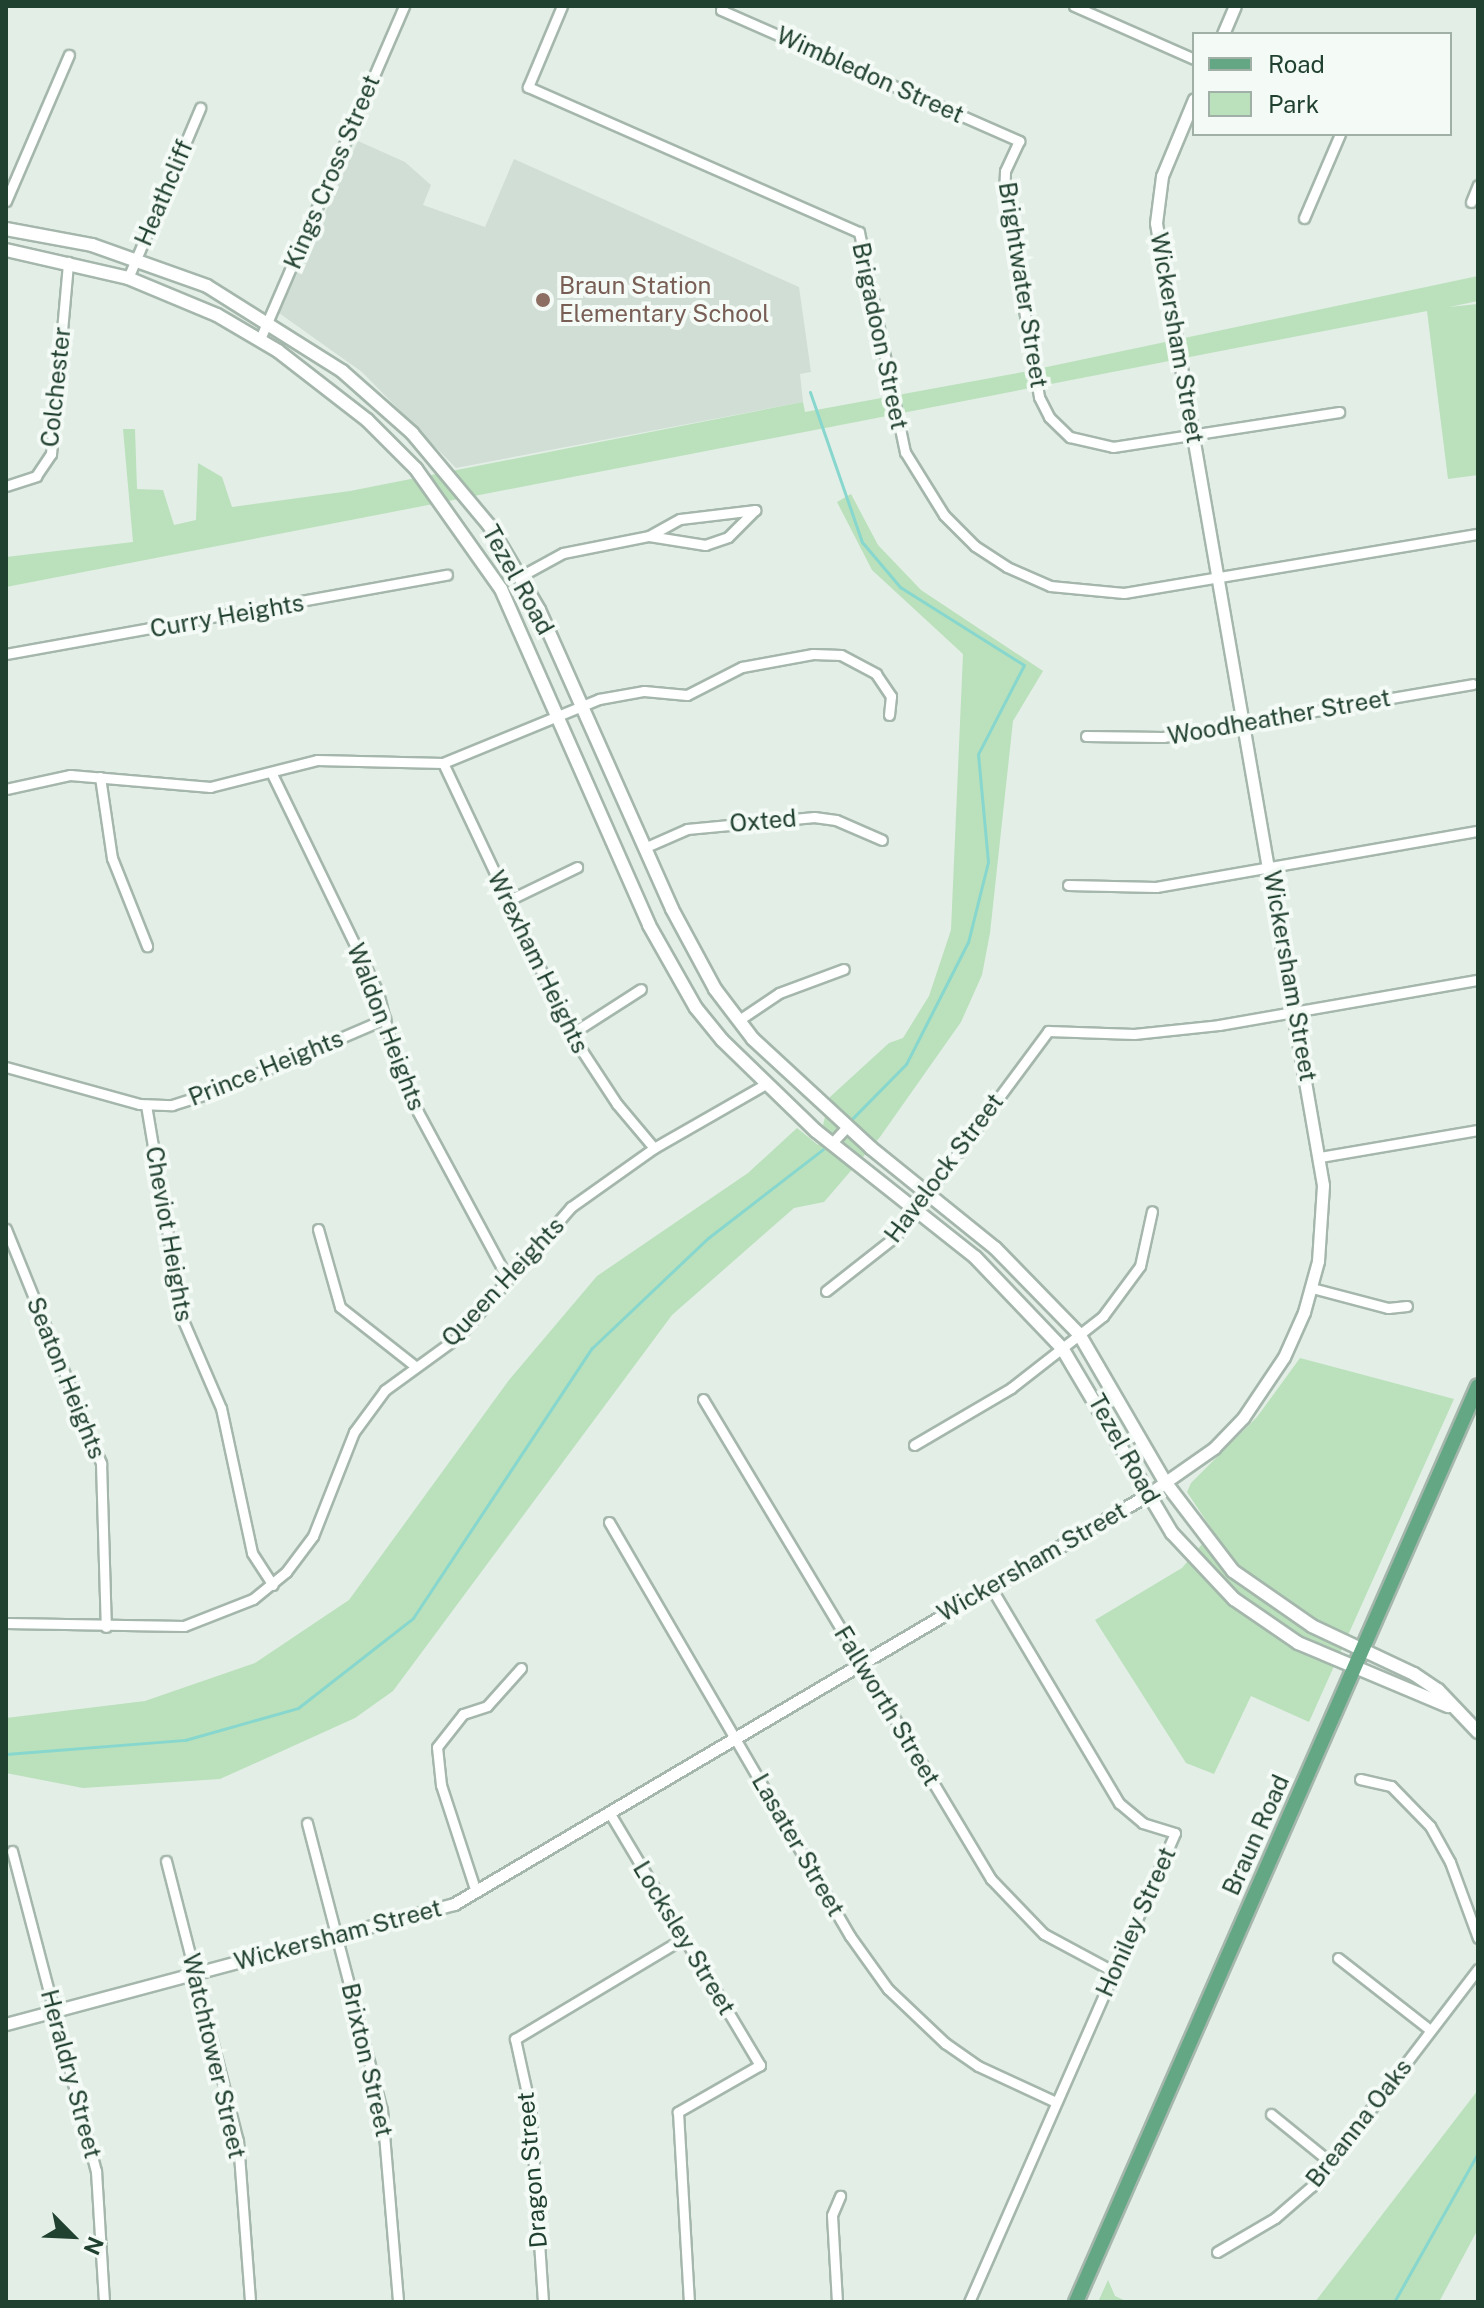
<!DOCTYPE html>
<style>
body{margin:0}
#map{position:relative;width:1484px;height:2308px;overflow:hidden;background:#e3eee6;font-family:"Public Sans",sans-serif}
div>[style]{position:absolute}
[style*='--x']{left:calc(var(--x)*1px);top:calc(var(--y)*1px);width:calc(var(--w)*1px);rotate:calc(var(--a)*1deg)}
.built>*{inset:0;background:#d1ded5}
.green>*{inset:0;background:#bae1bb}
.stream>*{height:3px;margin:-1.5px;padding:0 1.5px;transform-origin:1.5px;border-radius:1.5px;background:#87d7ce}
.roads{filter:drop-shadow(2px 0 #a5b7ac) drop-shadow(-2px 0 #a5b7ac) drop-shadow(0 2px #a5b7ac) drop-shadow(0 -2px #a5b7ac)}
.minor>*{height:9px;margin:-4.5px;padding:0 4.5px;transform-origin:4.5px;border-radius:4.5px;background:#fff}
.tertiary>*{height:11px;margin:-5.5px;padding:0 5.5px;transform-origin:5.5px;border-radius:5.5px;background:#fff}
.secondary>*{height:12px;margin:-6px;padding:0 6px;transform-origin:6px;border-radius:6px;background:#fff}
.primary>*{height:14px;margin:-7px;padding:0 7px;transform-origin:7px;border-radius:7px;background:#64a784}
.dots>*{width:22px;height:22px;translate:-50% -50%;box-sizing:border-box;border:4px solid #f4faf6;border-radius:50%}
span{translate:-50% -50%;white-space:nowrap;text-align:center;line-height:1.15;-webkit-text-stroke:8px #f4faf6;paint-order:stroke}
.street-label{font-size:24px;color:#214130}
.education-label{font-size:24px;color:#785e54}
.left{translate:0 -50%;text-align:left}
.frame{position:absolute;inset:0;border:8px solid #214130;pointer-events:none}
.legend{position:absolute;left:1192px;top:32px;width:260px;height:104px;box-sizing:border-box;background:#f4faf6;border:2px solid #a0b0a7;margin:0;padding:10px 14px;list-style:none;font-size:24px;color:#214130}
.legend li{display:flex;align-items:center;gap:16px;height:40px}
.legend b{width:40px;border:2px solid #a0b0a7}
.north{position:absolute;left:32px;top:2196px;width:80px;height:80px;-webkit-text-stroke:6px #f4faf6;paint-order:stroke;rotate:114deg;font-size:22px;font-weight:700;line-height:32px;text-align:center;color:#214130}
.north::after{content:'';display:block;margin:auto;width:28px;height:36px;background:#214130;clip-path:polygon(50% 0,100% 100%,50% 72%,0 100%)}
</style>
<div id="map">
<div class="built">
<i style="clip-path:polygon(358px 141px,405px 162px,431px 185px,423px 205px,485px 227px,514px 159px,799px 287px,811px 372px,800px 374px,803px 402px,456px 468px,362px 372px,279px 313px)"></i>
</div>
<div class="green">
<i style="clip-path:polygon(1478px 276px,1478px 301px,1449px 307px,1478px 304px,1478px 475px,1448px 479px,1427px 311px,6px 587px,6px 557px,133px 542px,123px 429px,135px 429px,137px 489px,163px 490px,174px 525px,196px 520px,198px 463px,222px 477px,232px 507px,350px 491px,803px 402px,805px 412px,1023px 372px)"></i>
<i style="clip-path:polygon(851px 494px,878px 545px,921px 590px,1043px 671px,1013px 721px,990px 933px,982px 975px,961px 1022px,880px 1137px,824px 1202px,794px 1208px,672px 1315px,393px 1691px,355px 1718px,220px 1779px,83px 1788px,6px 1773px,6px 1718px,145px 1701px,255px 1663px,349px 1600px,509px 1380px,597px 1276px,748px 1173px,797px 1128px,818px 1145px,830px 1097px,889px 1043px,903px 1038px,929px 996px,951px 930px,963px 654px,872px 570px,837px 502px)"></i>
<i style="clip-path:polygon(1300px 1358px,1454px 1399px,1309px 1722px,1251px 1696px,1214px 1774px,1186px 1763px,1095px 1620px,1182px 1568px,1213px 1531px,1187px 1492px,1191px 1483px,1257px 1417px)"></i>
<i style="clip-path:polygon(1478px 2090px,1478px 2229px,1439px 2302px,1315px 2302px)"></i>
<i style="clip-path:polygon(1108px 2280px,1115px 2296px,1128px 2302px,1098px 2302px)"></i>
</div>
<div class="stream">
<i style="--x:810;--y:392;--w:159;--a:70.9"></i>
<i style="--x:862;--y:542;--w:59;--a:49.8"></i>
<i style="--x:900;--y:587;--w:146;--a:32.2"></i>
<i style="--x:1024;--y:665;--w:100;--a:117.3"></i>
<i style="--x:978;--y:754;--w:108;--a:84.7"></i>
<i style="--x:988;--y:862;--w:82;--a:104"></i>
<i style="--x:968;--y:942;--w:137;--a:116.9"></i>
<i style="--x:906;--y:1064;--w:77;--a:134.5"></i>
<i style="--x:6;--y:1754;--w:180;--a:-4.5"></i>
<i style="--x:185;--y:1740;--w:117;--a:-15.8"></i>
<i style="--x:298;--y:1708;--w:146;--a:-38"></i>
<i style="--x:413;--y:1618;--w:324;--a:-56.5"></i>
<i style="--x:592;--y:1348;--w:160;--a:-43.5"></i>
<i style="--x:708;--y:1238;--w:145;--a:-37.7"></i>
<i style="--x:1394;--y:2302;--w:171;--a:-60.6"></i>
</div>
<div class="roads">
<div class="minor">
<i style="--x:562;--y:6;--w:88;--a:112.8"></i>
<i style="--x:528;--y:87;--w:361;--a:23.7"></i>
<i style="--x:859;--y:232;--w:225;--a:78.2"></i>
<i style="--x:905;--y:452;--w:74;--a:58.2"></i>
<i style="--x:944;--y:515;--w:44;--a:45"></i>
<i style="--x:975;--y:546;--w:38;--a:33"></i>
<i style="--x:1007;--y:567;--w:47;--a:23.8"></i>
<i style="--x:1050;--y:586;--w:74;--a:5.4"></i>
<i style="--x:1124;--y:593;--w:359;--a:-9.5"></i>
<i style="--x:723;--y:6;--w:4;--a:117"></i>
<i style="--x:721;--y:10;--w:326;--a:23.7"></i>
<i style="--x:1019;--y:141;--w:33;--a:115"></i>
<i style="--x:1005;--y:171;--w:23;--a:92"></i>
<i style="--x:1004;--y:194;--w:206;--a:80.2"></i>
<i style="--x:1039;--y:397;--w:22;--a:63"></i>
<i style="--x:1049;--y:417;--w:29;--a:44"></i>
<i style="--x:1070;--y:437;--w:44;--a:13.1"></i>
<i style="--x:1113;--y:447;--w:229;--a:-8.8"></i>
<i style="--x:1074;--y:6;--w:131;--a:23.8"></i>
<i style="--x:6;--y:201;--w:159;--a:-66.7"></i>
<i style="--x:1471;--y:202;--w:18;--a:-68"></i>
<i style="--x:1304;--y:218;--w:91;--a:-66.8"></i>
<i style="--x:128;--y:278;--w:185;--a:-67"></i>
<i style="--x:260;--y:339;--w:363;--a:-66.6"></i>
<i style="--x:6;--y:486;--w:32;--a:-18"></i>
<i style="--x:36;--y:476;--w:27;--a:-56"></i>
<i style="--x:51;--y:454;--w:193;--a:-84.9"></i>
<i style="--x:649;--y:536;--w:35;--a:-29"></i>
<i style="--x:680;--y:519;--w:76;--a:-6.8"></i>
<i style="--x:519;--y:577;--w:50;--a:-28.6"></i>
<i style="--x:563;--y:553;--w:88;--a:-11.2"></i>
<i style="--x:649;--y:536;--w:57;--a:9.1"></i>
<i style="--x:705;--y:545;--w:24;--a:-19"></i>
<i style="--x:728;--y:537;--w:38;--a:-45"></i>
<i style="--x:6;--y:654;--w:448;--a:-10.2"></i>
<i style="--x:1086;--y:736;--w:77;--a:0.7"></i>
<i style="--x:1163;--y:737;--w:314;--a:-9.7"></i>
<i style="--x:443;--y:763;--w:300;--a:64.7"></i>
<i style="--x:571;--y:1034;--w:84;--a:56.7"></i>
<i style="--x:617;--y:1104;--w:57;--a:49.9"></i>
<i style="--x:272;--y:774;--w:242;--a:64.1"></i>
<i style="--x:378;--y:992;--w:62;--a:76"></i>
<i style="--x:393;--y:1052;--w:65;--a:67.4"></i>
<i style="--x:418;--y:1112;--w:187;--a:61.7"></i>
<i style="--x:100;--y:777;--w:82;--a:81.6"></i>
<i style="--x:112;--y:858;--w:95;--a:68.3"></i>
<i style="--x:6;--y:789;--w:66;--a:-12.3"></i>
<i style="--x:70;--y:775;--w:141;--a:4.9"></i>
<i style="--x:210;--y:787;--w:110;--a:-14.2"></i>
<i style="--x:317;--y:760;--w:126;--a:1.4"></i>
<i style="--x:443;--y:763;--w:169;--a:-22.3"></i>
<i style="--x:599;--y:699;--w:46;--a:-10.1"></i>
<i style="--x:644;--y:691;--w:43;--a:5.3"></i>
<i style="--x:687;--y:695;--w:62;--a:-27"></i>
<i style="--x:742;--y:667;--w:72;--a:-10.4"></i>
<i style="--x:813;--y:654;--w:28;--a:2"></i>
<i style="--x:841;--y:655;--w:40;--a:28"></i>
<i style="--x:876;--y:674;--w:27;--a:56"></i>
<i style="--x:891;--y:696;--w:19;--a:96"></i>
<i style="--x:644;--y:848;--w:47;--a:-23.8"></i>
<i style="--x:687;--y:829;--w:128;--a:-5.4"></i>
<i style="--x:814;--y:817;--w:22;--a:8"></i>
<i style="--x:836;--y:820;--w:50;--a:23.5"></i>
<i style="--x:1068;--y:885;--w:88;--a:1.3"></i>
<i style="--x:1156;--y:887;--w:327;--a:-9.9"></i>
<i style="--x:507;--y:901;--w:78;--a:-25.9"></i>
<i style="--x:739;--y:1020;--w:48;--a:-34"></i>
<i style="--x:779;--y:993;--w:69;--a:-20.3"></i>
<i style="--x:571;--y:1034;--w:83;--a:-32.7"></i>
<i style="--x:6;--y:1067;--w:138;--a:15.5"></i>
<i style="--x:139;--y:1104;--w:33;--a:2"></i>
<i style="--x:172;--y:1105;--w:49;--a:-17.7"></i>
<i style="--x:219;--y:1090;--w:181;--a:-23.2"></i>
<i style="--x:146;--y:1105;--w:216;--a:80.4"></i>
<i style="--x:182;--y:1318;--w:98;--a:66.6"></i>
<i style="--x:221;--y:1408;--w:148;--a:77.9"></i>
<i style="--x:252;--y:1553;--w:38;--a:57"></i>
<i style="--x:831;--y:1144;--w:23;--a:-47"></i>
<i style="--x:1320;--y:1157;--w:160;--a:-9.7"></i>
<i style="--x:6;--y:1229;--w:253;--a:67.9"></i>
<i style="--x:101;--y:1463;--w:164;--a:88.3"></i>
<i style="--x:318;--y:1229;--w:81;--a:74.2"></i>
<i style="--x:340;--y:1307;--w:95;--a:38.2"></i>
<i style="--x:1312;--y:1288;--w:79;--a:14.7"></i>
<i style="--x:1388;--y:1308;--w:19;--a:-6"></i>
<i style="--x:826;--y:1291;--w:89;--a:-38.2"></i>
<i style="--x:896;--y:1236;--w:255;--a:-53.4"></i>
<i style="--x:1048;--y:1031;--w:86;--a:2"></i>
<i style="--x:1134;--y:1034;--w:85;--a:-6"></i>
<i style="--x:1219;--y:1025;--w:263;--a:-9.9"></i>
<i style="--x:703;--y:1399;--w:560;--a:59.04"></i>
<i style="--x:991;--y:1879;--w:76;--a:46.1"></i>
<i style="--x:1044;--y:1934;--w:78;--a:28.2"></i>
<i style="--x:914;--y:1445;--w:113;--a:-30.4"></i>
<i style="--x:1011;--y:1388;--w:117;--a:-38"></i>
<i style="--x:1103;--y:1316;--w:62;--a:-53.5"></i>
<i style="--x:1140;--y:1266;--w:56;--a:-77.7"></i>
<i style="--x:609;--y:1522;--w:479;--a:59.8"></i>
<i style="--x:850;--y:1936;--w:65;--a:54.4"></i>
<i style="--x:888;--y:1989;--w:79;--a:43.5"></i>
<i style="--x:945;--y:2043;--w:40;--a:34.9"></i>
<i style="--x:978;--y:2066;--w:86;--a:24.8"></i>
<i style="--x:6;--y:1623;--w:178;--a:1"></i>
<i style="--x:184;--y:1626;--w:74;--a:-21.4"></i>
<i style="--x:253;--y:1599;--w:43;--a:-39.3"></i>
<i style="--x:286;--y:1572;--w:45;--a:-53.1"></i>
<i style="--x:313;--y:1536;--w:112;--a:-68.5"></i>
<i style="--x:354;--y:1432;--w:52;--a:-53.6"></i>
<i style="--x:385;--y:1390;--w:90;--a:-36"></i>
<i style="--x:458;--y:1337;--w:172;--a:-49"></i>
<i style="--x:571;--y:1207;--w:102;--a:-35.4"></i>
<i style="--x:654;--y:1148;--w:127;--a:-29.8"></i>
<i style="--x:1360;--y:1779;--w:32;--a:13"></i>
<i style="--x:1391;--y:1786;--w:56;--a:45.7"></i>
<i style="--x:1430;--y:1826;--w:41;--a:60.9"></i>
<i style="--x:1450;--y:1862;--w:81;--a:69.8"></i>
<i style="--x:609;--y:1812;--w:295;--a:59.2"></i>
<i style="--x:760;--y:2065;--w:95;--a:150.2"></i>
<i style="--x:678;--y:2112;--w:190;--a:86.7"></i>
<i style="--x:307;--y:1823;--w:297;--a:75.4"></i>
<i style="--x:382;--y:2110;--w:193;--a:85.2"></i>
<i style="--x:12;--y:1851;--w:331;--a:75.3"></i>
<i style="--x:96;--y:2171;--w:131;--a:86.5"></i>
<i style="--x:166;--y:1861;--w:289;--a:75.6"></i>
<i style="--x:238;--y:2141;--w:161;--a:85.7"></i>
<i style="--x:476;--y:1892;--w:113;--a:-108.1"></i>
<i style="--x:441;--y:1785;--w:38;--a:-96"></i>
<i style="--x:437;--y:1747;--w:42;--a:-51.8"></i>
<i style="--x:463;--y:1714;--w:25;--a:-18"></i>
<i style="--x:487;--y:1706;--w:51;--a:-48.2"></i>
<i style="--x:1338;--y:1958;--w:117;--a:38"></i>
<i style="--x:1271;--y:2114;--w:76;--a:39.1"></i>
<i style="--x:1217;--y:2252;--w:67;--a:-30.4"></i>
<i style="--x:1275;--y:2218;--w:49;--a:-40.9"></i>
<i style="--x:1312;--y:2186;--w:273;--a:-52.6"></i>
<i style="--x:543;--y:2302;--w:195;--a:-93.8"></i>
<i style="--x:530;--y:2107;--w:70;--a:-102.4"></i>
<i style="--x:515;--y:2039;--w:197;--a:-30.9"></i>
<i style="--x:837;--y:2302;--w:87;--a:-93.3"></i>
<i style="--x:832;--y:2215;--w:21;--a:-67"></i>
<i style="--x:969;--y:2302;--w:512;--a:-66.29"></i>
<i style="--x:1175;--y:1833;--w:34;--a:-163"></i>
<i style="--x:1143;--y:1823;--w:31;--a:-140"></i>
<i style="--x:1119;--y:1803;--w:252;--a:-120.7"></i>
</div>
<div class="tertiary">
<i style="--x:1223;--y:34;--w:30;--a:-67"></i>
<i style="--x:6;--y:2024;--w:464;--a:-15"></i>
<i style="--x:454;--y:1904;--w:805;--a:-30.55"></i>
<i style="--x:1147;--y:1495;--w:82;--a:-35"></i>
<i style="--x:1214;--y:1448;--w:42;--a:-46"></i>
<i style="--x:1243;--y:1418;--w:73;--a:-56.1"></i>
<i style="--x:1284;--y:1357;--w:49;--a:-66"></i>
<i style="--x:1304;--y:1312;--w:53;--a:-74.6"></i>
<i style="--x:1318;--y:1261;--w:76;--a:-86.2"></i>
<i style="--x:1323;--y:1185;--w:976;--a:-99.85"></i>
<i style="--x:1156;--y:223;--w:47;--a:-82.7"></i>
<i style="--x:1162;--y:176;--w:83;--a:-67.4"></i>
</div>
<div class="secondary">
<i style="--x:6;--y:229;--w:87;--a:10.5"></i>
<i style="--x:92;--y:245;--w:122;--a:19.6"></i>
<i style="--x:207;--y:286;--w:160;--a:32.2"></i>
<i style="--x:342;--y:371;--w:94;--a:41.5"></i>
<i style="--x:412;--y:433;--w:120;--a:50.1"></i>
<i style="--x:489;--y:525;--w:99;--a:59.5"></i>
<i style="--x:539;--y:610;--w:327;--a:66"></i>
<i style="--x:672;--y:909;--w:91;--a:61.7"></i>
<i style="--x:715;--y:989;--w:63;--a:52.8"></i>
<i style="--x:753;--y:1039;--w:161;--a:42.7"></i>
<i style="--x:871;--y:1148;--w:159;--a:38.9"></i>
<i style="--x:995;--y:1248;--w:120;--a:45.7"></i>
<i style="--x:1079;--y:1334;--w:171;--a:59.8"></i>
<i style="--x:1165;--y:1482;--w:112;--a:52.6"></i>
<i style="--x:1233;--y:1571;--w:96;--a:34.8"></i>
<i style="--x:1312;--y:1626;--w:113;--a:25.2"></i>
<i style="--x:1414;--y:1674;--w:29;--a:34"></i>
<i style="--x:1438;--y:1690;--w:58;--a:46.4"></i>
<i style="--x:6;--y:250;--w:125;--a:12.9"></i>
<i style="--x:128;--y:278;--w:96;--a:22.6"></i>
<i style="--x:217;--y:315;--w:71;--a:30.5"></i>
<i style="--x:278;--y:351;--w:113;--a:37.8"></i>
<i style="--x:367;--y:420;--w:69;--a:45"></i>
<i style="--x:416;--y:469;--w:147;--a:54.7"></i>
<i style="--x:501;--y:589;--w:367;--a:66.2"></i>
<i style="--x:649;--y:925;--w:95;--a:60.5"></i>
<i style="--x:696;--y:1008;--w:41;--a:50.9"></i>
<i style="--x:722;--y:1040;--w:131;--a:44.1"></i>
<i style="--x:816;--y:1131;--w:203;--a:38.4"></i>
<i style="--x:975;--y:1257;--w:126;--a:46.3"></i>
<i style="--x:1062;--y:1348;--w:215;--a:59.3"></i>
<i style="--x:1172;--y:1533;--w:91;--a:46.8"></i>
<i style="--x:1234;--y:1599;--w:78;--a:34.5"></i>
<i style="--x:1298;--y:1643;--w:163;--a:22.8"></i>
</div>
<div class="primary">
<i style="--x:1076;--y:2302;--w:1000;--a:-66.31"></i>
</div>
</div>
<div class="dots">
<i style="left:543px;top:300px;background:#8d6e63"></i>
</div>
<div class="street-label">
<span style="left:870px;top:75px;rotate:24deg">Wimbledon Street</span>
<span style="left:332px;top:172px;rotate:-67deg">Kings Cross Street</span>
<span style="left:164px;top:193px;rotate:-67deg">Heathcliff</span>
<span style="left:1023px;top:285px;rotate:81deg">Brightwater Street</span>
<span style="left:880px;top:336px;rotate:78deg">Brigadoon Street</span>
<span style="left:1177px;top:338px;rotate:80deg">Wickersham Street</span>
<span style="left:56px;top:387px;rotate:-84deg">Colchester</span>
<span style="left:518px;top:580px;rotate:61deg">Tezel Road</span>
<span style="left:227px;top:616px;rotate:-10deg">Curry Heights</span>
<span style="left:1279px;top:717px;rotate:-10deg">Woodheather Street</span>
<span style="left:763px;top:821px;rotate:-5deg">Oxted</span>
<span style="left:538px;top:962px;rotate:64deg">Wrexham Heights</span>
<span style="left:1290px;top:976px;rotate:80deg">Wickersham Street</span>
<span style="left:386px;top:1027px;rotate:69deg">Waldon Heights</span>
<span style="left:266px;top:1068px;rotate:-22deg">Prince Heights</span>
<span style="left:944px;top:1168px;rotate:-53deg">Havelock Street</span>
<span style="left:169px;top:1234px;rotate:80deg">Cheviot Heights</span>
<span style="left:503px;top:1282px;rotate:-47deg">Queen Heights</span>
<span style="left:66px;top:1378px;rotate:68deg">Seaton Heights</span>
<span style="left:1124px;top:1449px;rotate:61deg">Tezel Road</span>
<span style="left:1032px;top:1562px;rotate:-30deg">Wickersham Street</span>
<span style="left:887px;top:1706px;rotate:59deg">Fallworth Street</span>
<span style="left:1256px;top:1835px;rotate:-66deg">Braun Road</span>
<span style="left:798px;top:1845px;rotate:60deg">Lasater Street</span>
<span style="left:1136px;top:1922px;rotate:-66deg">Honiley Street</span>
<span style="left:338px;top:1935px;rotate:-15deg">Wickersham Street</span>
<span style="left:684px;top:1938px;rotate:59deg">Locksley Street</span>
<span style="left:214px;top:2056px;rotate:77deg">Watchtower Street</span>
<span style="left:367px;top:2060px;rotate:77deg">Brixton Street</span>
<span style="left:71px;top:2074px;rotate:75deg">Heraldry Street</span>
<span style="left:1359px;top:2123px;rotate:-52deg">Breanna Oaks</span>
<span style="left:532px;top:2170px;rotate:-95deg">Dragon Street</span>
</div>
<div class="education-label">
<span class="left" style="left:559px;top:300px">Braun Station<br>Elementary School</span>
</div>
<div class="frame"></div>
<ul class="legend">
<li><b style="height:10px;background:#64a784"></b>Road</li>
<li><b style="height:22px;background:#bae1bb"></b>Park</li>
</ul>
<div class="north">N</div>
</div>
